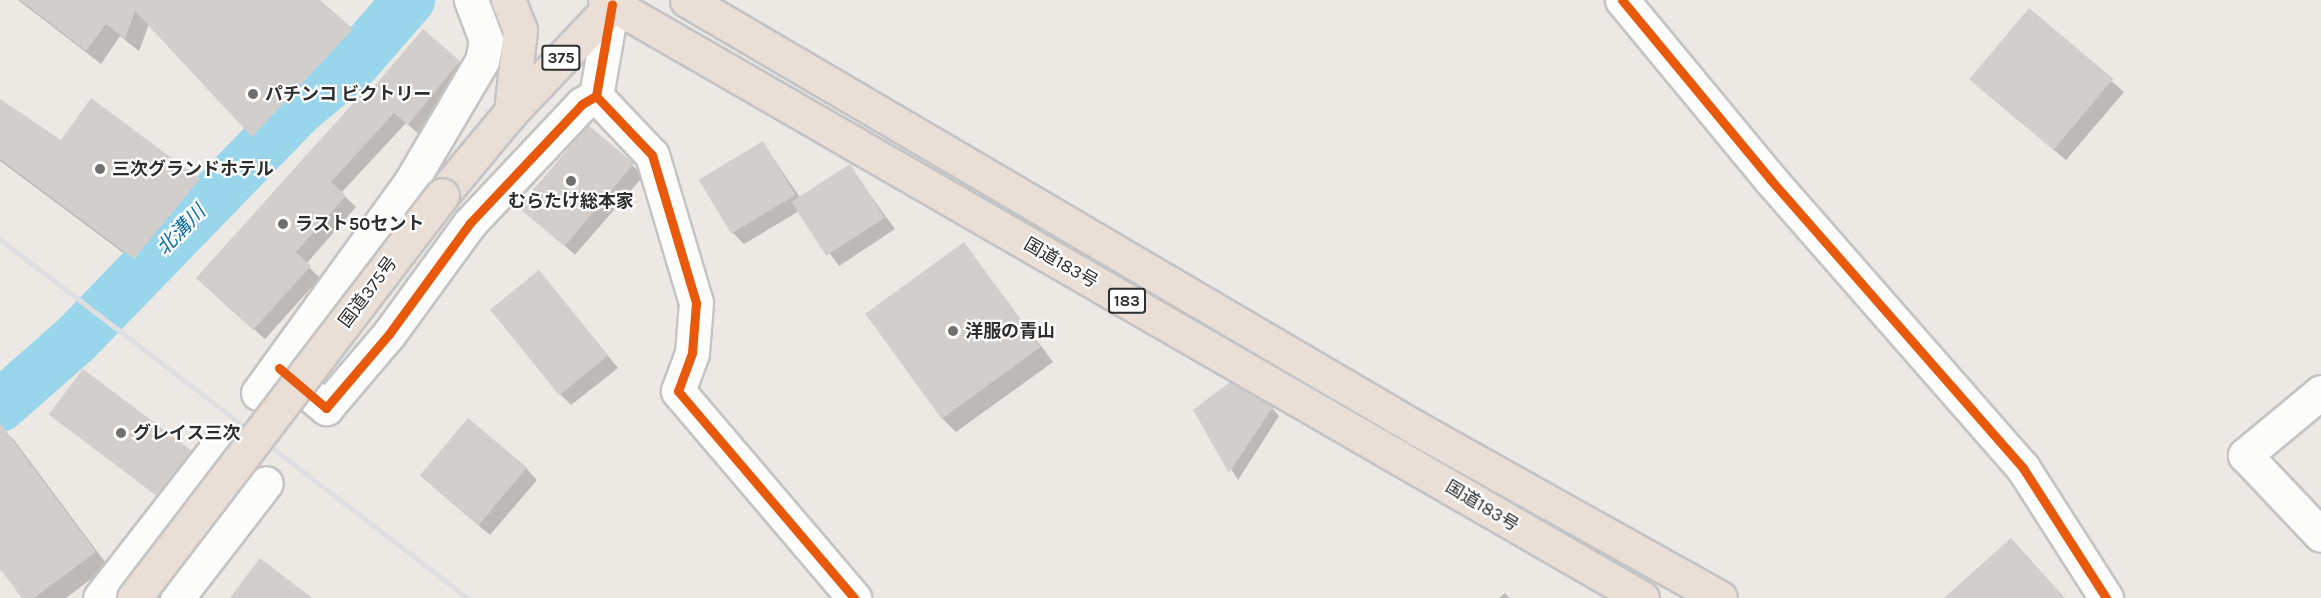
<!DOCTYPE html>
<meta charset="utf-8">
<style>
body{margin:0}
#map{position:relative;width:2321px;height:598px;overflow:hidden;background:#ece8e4;font-family:Karla,"Noto Sans JP",sans-serif}
div>[style]{position:absolute}
[style*='--x']{left:calc(var(--x)*1px);top:calc(var(--y)*1px);width:calc(var(--w)*1px);rotate:calc(var(--a)*1deg)}
.shadow>*{inset:0;background:#0003;transform-origin:0 0}
.river>*{height:52px;margin:-26px;padding:0 26px;transform-origin:26px;border-radius:26px;background:#99d6ec}
.building>*{inset:0;background:#d1cecb;transform-origin:0 0}
.roads{filter:drop-shadow(2px 0 #c5c4c5) drop-shadow(-2px 0 #c5c4c5) drop-shadow(0 2px #c5c4c5) drop-shadow(0 -2px #c5c4c5)}
.minor>*{height:33px;margin:-16.5px;padding:0 16.5px;transform-origin:16.5px;border-radius:16.5px;background:#fcfcfb}
.highway>*{height:33px;margin:-16.5px;padding:0 16.5px;transform-origin:16.5px;border-radius:16.5px;background:#eadfd6}
.rail>*{height:4.5px;margin:-2.25px;padding:0 2.25px;transform-origin:2.25px;border-radius:2.25px;background:#dfdfe1}
.bridges{filter:drop-shadow(2px 0 #c6c5c4) drop-shadow(-2px 0 #c6c5c4) drop-shadow(0 2px #c6c5c4) drop-shadow(0 -2px #c6c5c4)}
.highway-bridge>*{height:33px;margin:-16.5px;padding:0 16.5px;transform-origin:16.5px;border-radius:16.5px;background:#eadfd6}
.cycleway>*{height:9px;margin:-4.5px;padding:0 4.5px;transform-origin:4.5px;border-radius:4.5px;background:#e8590c}
.dots>*{width:16px;height:16px;translate:-50% -50%;box-sizing:border-box;border:3px solid #fff;border-radius:50%}
span{translate:-50% -50%;white-space:nowrap;text-align:center;line-height:1.15;-webkit-text-stroke:4.5px #fff;paint-order:stroke}
.shield-label span{padding:2px 4px;background:#fff;border:2px solid;border-radius:4px;-webkit-text-stroke-width:0}
.shield-label{font-size:16px;color:#2e2e2e;font-weight:700}
.poi-label{font-size:18px;color:#2e2e2e;font-weight:700}
.left{translate:0 -50%;text-align:left}
.street-label{font-size:18px;color:#2e2e2e}
.water-label{font-size:20px;color:#0d6fa3;font-style:italic}
</style>
<div id="map">
<div class="shadow">
<i style="clip-path:polygon(18px 0,318px 0,365px 44px,267px 150px,149px 24px,139px 51px,120px 36px,101px 64px)"></i>
<i style="clip-path:polygon(2029px 10px,2124px 92px,2066px 160px,1982px 90px)"></i>
<i style="clip-path:polygon(423px 31px,470px 73px,420px 135px,406px 123px,341px 193px,356px 207px,306px 264px,320px 278px,265px 339px,209px 289px)"></i>
<i style="clip-path:polygon(0 100px,61px 142px,199px 180px,213px 193px,149px 272px,0 161px)"></i>
<i style="left:588px;top:127px;width:74px;height:105px;rotate:41deg"></i>
<i style="clip-path:polygon(763px 143px,801px 199px,849px 166px,895px 229px,839px 266px,799px 211px,744px 244px,733px 233px)"></i>
<i style="clip-path:polygon(964px 244px,1053px 362px,956px 432px,942px 418px)"></i>
<i style="clip-path:polygon(539px 272px,618px 368px,571px 405px,560px 394px)"></i>
<i style="clip-path:polygon(1272px 408px,1279px 416px,1238px 480px,1195px 411px)"></i>
<i style="clip-path:polygon(51px 415px,191px 451px,202px 462px,169px 505px)"></i>
<i style="clip-path:polygon(0 427px,14px 440px,108px 566px,66px 598px,24px 598px,0 566px)"></i>
<i style="clip-path:polygon(526px 468px,537px 480px,490px 535px,432px 486px)"></i>
<i style="clip-path:polygon(1505px 593px,1509px 598px,1499px 598px)"></i>
</div>
<div class="river">
<i style="--x:0;--y:406;--w:101;--a:-41.4"></i>
<i style="--x:76;--y:339;--w:320;--a:-45.9"></i>
<i style="--x:299;--y:109;--w:72;--a:-39.9"></i>
<i style="--x:354;--y:63;--w:84;--a:-48.9"></i>
</div>
<div class="building">
<i style="clip-path:polygon(20px 0,320px 0,353px 29px,252px 137px,135px 11px,125px 39px,106px 24px,86px 51px)"></i>
<i style="left:2029px;top:8px;width:110px;height:93px;rotate:40deg"></i>
<i style="clip-path:polygon(423px 29px,460px 61px,408px 125px,394px 113px,331px 182px,346px 196px,296px 252px,311px 266px,253px 330px,196px 278px,364px 91px,367px 95px)"></i>
<i style="clip-path:polygon(91px 98px,200px 179px,134px 259px,0 159px,0 99px,61px 140px)"></i>
<i style="left:588px;top:125px;width:60px;height:108px;rotate:40deg"></i>
<i style="left:763px;top:141px;width:63px;height:75px;rotate:59deg"></i>
<i style="left:850px;top:164px;width:64px;height:70px;rotate:57deg"></i>
<i style="left:964px;top:242px;width:130px;height:122px;rotate:54deg"></i>
<i style="left:539px;top:270px;width:110px;height:63px;rotate:51deg"></i>
<i style="left:83px;top:369px;width:136px;height:57px;rotate:37deg"></i>
<i style="clip-path:polygon(1230px 382px,1273px 407px,1229px 473px,1193px 410px)"></i>
<i style="left:468px;top:418px;width:77px;height:75px;rotate:40deg"></i>
<i style="clip-path:polygon(0 423px,96px 552px,34px 598px,22px 598px,0 569px)"></i>
<i style="clip-path:polygon(2011px 538px,2065px 598px,1944px 598px)"></i>
<i style="clip-path:polygon(260px 558px,312px 598px,230px 598px)"></i>
</div>
<div class="roads">
<div class="minor">
<i style="--x:1622;--y:0;--w:232;--a:50.4"></i>
<i style="--x:1770;--y:179;--w:384;--a:48.8"></i>
<i style="--x:2023;--y:468;--w:154;--a:57.4"></i>
<i style="--x:596;--y:96;--w:81;--a:46.5"></i>
<i style="--x:652;--y:155;--w:154;--a:73.4"></i>
<i style="--x:696;--y:303;--w:50;--a:94.6"></i>
<i style="--x:692;--y:353;--w:40;--a:110.2"></i>
<i style="--x:678;--y:391;--w:272;--a:49.6"></i>
<i style="--x:279;--y:368;--w:62;--a:40.4"></i>
<i style="--x:326;--y:408;--w:97;--a:-49.6"></i>
<i style="--x:389;--y:334;--w:137;--a:-53.9"></i>
<i style="--x:470;--y:223;--w:163;--a:-46.7"></i>
<i style="--x:582;--y:104;--w:16;--a:-30"></i>
<i style="--x:596;--y:96;--w:93;--a:-80.1"></i>
<i style="--x:2321;--y:392;--w:99;--a:140.3"></i>
<i style="--x:2245;--y:455;--w:110;--a:46.5"></i>
<i style="--x:258;--y:393;--w:259;--a:-54.1"></i>
<i style="--x:410;--y:183;--w:142;--a:-59.5"></i>
<i style="--x:482;--y:61;--w:21;--a:-79"></i>
<i style="--x:486;--y:40;--w:43;--a:-110.6"></i>
<i style="--x:100;--y:598;--w:194;--a:-52.1"></i>
<i style="--x:177;--y:598;--w:145;--a:-52.3"></i>
</div>
<div class="highway">
<i style="--x:508;--y:0;--w:32;--a:68"></i>
<i style="--x:520;--y:30;--w:82;--a:96.3"></i>
<i style="--x:605;--y:0;--w:1197;--a:29.97"></i>
<i style="--x:687;--y:0;--w:845;--a:30.42"></i>
<i style="--x:1416;--y:428;--w:348;--a:29.2"></i>
<i style="--x:442;--y:195;--w:108;--a:-50.3"></i>
<i style="--x:511;--y:112;--w:154;--a:-46.6"></i>
</div>
</div>
<div class="rail">
<i style="--x:0;--y:239;--w:590;--a:37.49"></i>
</div>
<div class="bridges">
<div class="highway-bridge">
<i style="--x:134;--y:598;--w:507;--a:-52.61"></i>
</div>
</div>
<div class="cycleway">
<i style="--x:1622;--y:0;--w:232;--a:50.4"></i>
<i style="--x:1770;--y:179;--w:384;--a:48.8"></i>
<i style="--x:2023;--y:468;--w:154;--a:57.4"></i>
<i style="--x:596;--y:96;--w:81;--a:46.5"></i>
<i style="--x:652;--y:155;--w:154;--a:73.4"></i>
<i style="--x:696;--y:303;--w:50;--a:94.6"></i>
<i style="--x:692;--y:353;--w:40;--a:110.2"></i>
<i style="--x:678;--y:391;--w:272;--a:49.6"></i>
<i style="--x:279;--y:368;--w:62;--a:40.4"></i>
<i style="--x:326;--y:408;--w:97;--a:-49.6"></i>
<i style="--x:389;--y:334;--w:137;--a:-53.9"></i>
<i style="--x:470;--y:223;--w:163;--a:-46.7"></i>
<i style="--x:582;--y:104;--w:16;--a:-30"></i>
<i style="--x:596;--y:96;--w:93;--a:-80.1"></i>
</div>
<div class="dots">
<i style="left:253px;top:94px;background:#706f6e"></i>
<i style="left:100px;top:169px;background:#706f6e"></i>
<i style="left:571px;top:181px;background:#706f6e"></i>
<i style="left:283px;top:224px;background:#706f6e"></i>
<i style="left:953px;top:331px;background:#706f6e"></i>
<i style="left:121px;top:433px;background:#706f6e"></i>
</div>
<div class="shield-label">
<span style="left:561px;top:58px">375</span>
<span style="left:1127px;top:301px">183</span>
</div>
<div class="poi-label">
<span class="left" style="left:265px;top:94px">パチンコ ビクトリー</span>
<span class="left" style="left:112px;top:169px">三次グランドホテル</span>
<span style="left:571px;top:201px">むらたけ総本家</span>
<span class="left" style="left:295px;top:224px">ラスト50セント</span>
<span class="left" style="left:965px;top:331px">洋服の青山</span>
<span class="left" style="left:133px;top:433px">グレイス三次</span>
</div>
<div class="street-label">
<span style="left:1061px;top:263px;rotate:30deg">国道183号</span>
<span style="left:368px;top:292px;rotate:-53deg">国道375号</span>
<span style="left:1482px;top:506px;rotate:31deg">国道183号</span>
</div>
<div class="water-label">
<span style="left:181px;top:230px;rotate:-46deg">北溝川</span>
</div>
</div>
